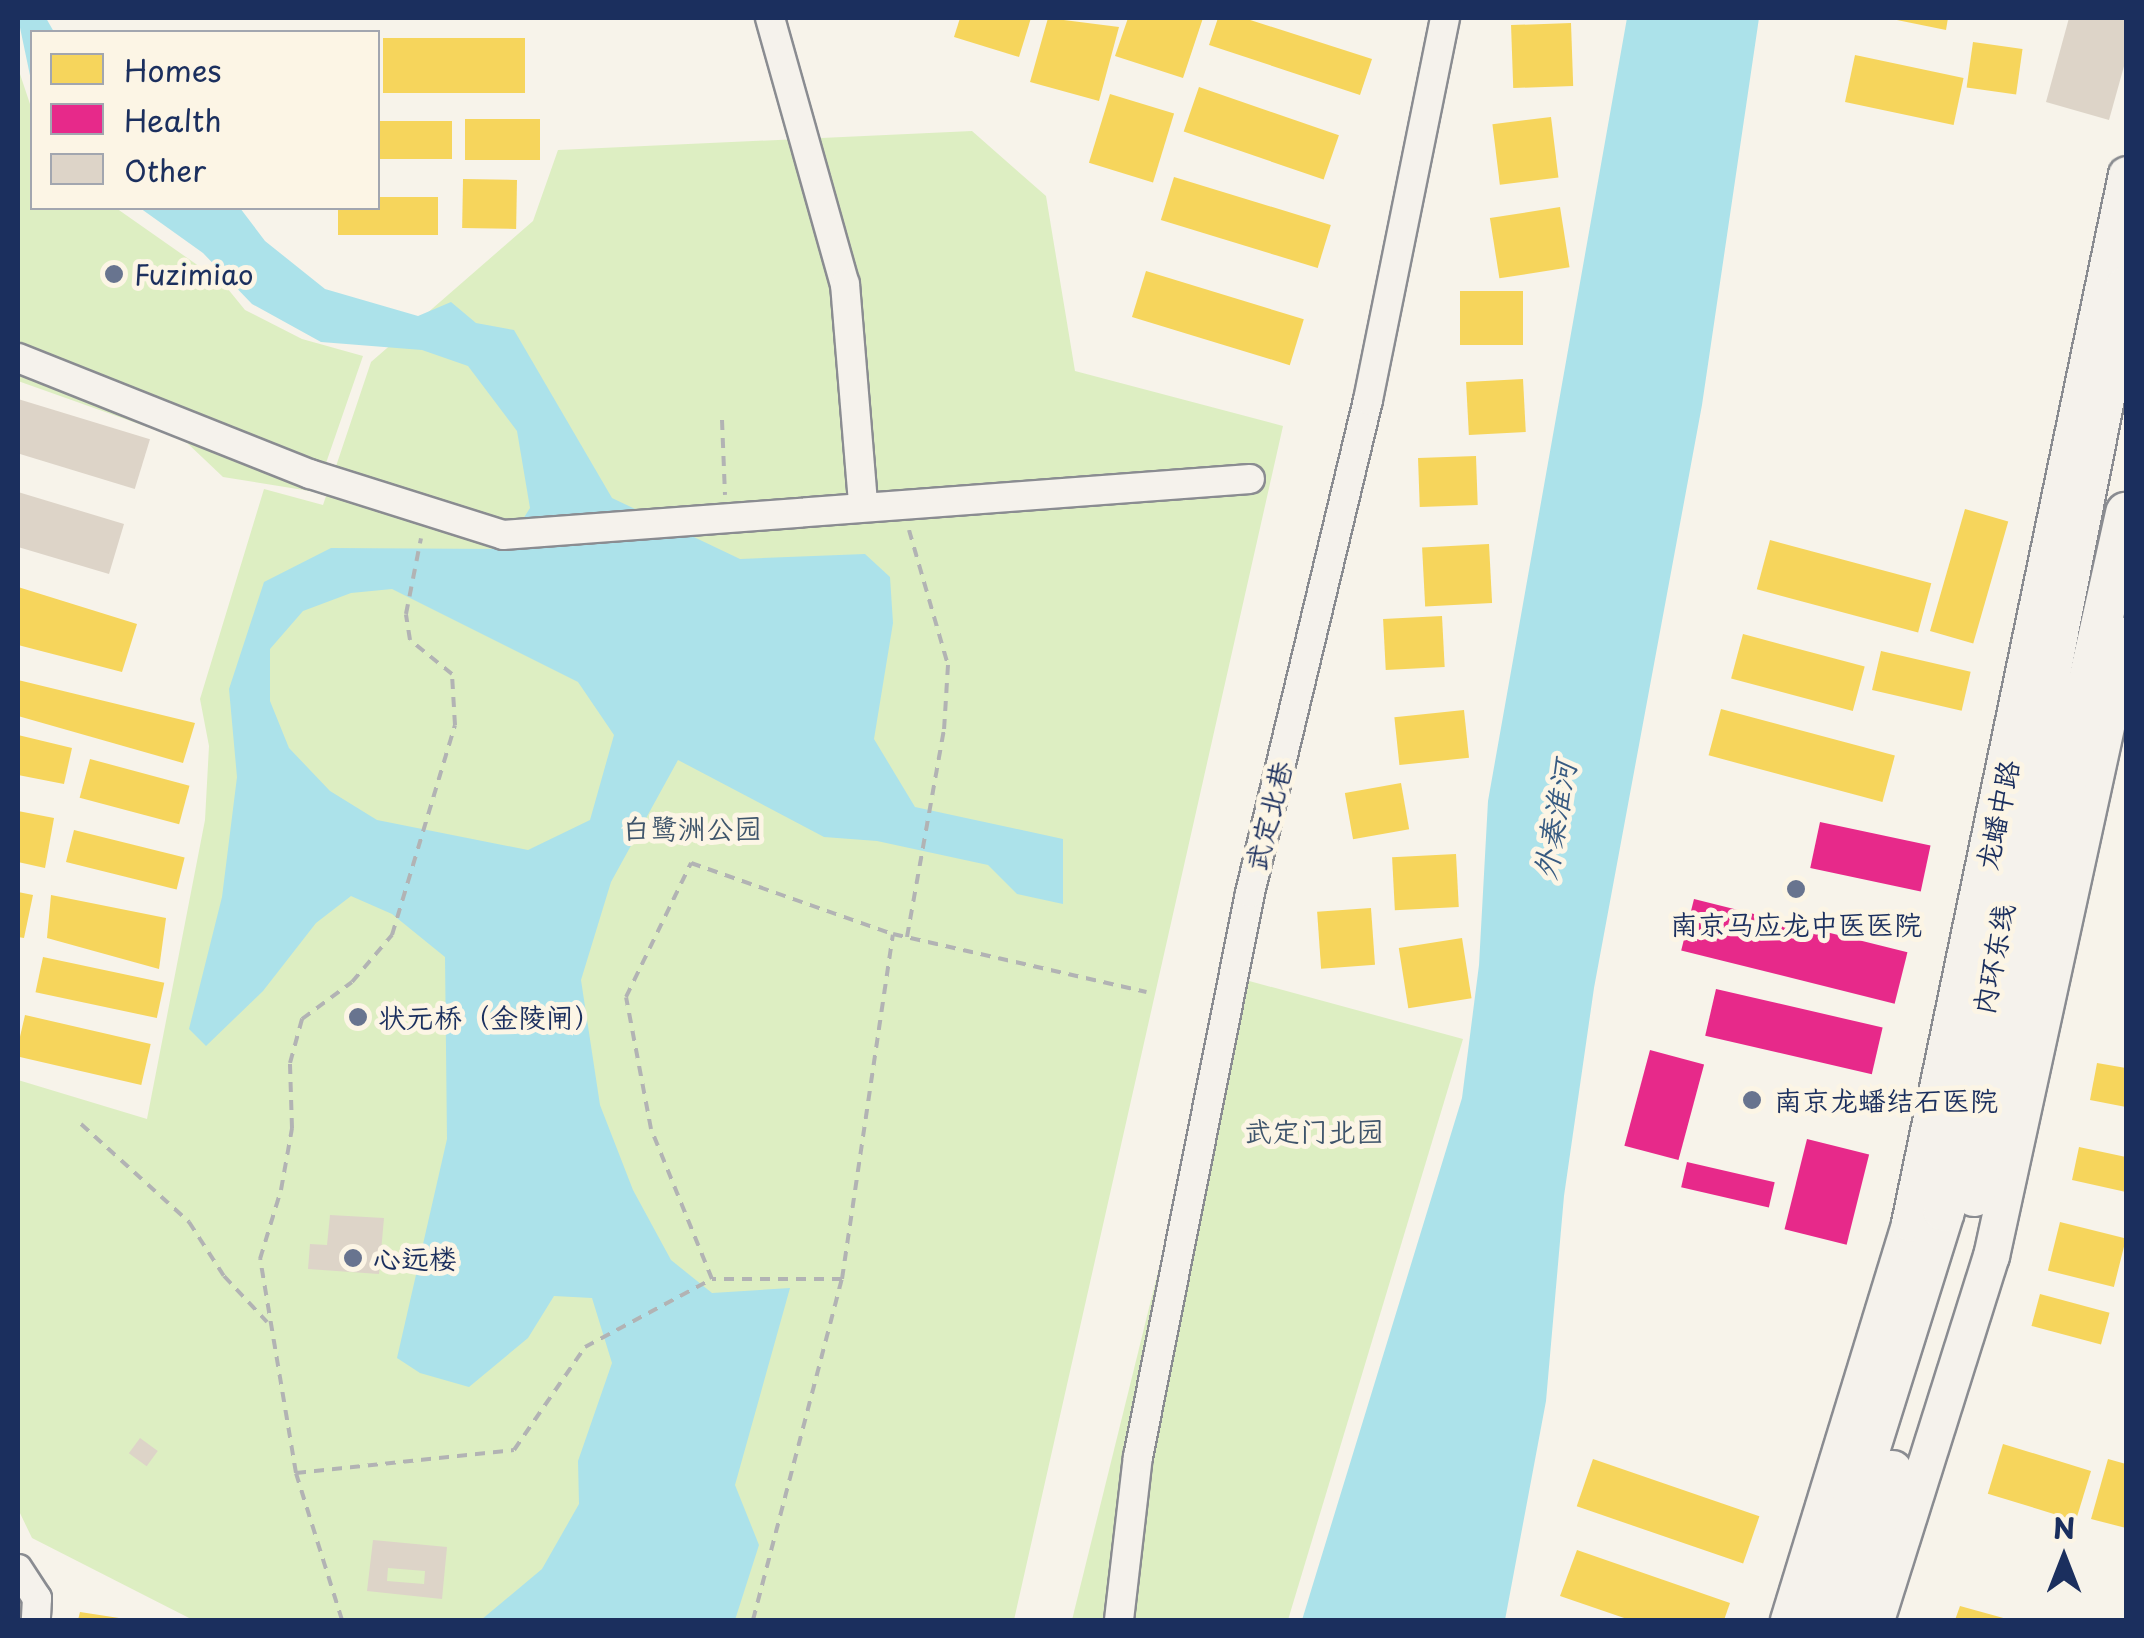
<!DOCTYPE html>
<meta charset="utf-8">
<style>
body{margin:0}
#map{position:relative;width:2144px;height:1638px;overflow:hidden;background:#f7f3ea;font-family:"Playpen Sans","LXGW WenKai TC",sans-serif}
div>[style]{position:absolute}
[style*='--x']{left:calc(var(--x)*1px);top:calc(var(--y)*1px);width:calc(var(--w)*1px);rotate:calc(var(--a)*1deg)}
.green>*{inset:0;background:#ddeec2}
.water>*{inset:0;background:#ace2ea}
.homes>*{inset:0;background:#f6d55c;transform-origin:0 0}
.health>*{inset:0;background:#e7298a;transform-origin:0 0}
.building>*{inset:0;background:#ddd4c8;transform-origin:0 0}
.path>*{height:4px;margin-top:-2px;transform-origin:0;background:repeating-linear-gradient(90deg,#b2b3b4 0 10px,transparent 0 18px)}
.roads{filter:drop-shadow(2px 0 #8a8c91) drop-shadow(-2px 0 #8a8c91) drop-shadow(0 2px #8a8c91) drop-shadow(0 -2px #8a8c91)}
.minor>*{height:28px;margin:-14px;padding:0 14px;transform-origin:14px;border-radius:14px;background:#f5f2ec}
.major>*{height:35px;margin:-17.5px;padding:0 17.5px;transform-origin:17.5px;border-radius:17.5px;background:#f5f2ec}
.highway>*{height:40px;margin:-20px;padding:0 20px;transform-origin:20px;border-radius:20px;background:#f5f2ec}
.path-bridge>*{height:4px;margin-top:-2px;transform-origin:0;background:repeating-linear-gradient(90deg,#b2b3b4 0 10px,transparent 0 18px)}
.dots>*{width:28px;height:28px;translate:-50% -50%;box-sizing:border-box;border:5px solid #fcf5e5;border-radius:50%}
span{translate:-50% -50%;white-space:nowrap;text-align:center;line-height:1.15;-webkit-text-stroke:10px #fcf5e5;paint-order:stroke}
.poi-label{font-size:28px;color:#1b2f5e}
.left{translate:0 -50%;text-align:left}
.street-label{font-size:28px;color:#1b2f5e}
.park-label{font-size:28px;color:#3e546b}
.water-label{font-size:30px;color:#375a81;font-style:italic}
.frame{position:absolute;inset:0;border:20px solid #1b2f5e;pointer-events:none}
.legend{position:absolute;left:30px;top:30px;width:350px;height:180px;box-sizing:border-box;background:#fcf5e5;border:2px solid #a2a6af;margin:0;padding:12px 18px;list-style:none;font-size:30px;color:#1b2f5e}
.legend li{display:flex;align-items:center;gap:20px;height:50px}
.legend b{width:50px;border:2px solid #a2a6af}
.north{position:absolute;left:2014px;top:1508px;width:100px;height:100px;-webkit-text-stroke:8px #fcf5e5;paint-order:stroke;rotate:0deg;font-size:28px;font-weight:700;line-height:40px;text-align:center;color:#1b2f5e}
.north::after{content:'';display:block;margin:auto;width:35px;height:45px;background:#1b2f5e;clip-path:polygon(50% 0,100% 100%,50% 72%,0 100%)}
</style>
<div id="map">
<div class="green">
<i style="clip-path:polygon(18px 68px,32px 110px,32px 208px,116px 208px,223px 283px,245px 310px,302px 339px,363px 356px,316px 492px,223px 477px,184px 440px,18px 381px)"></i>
<i style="clip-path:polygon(972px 131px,1046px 196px,1075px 371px,1283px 426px,1014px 1620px,193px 1620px,32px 1538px,18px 1509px,18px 1080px,147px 1119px,205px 820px,209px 746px,200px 699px,264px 489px,323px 505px,371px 362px,533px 221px,558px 150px)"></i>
<i style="clip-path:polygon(1231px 976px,1463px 1039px,1288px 1620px,1072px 1620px)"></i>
</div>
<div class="water">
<i style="clip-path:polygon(18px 18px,46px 18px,54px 32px,32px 32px,32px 85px)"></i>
<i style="clip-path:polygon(1627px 18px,1759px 18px,1702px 405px,1594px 988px,1564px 1196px,1546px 1401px,1505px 1620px,1302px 1620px,1462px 1098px,1479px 965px,1488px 801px)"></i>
<i style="clip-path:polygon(evenodd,140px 208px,240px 208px,265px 241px,325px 289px,418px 316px,451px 302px,476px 323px,514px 330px,612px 498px,740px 559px,865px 554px,890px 577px,893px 623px,874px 739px,915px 807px,1063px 839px,1063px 904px,1017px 894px,988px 865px,877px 841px,824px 837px,678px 760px,611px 882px,581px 980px,600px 1105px,633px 1190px,671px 1260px,712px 1293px,790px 1288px,735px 1485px,759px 1545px,735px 1620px,481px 1620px,542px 1569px,579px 1504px,578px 1461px,612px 1363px,592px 1298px,554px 1296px,528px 1338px,469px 1387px,420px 1373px,397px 1358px,447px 1139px,445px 957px,392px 914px,351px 896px,316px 923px,263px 991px,206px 1046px,189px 1029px,222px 897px,237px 777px,229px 689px,264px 582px,331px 548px,504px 549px,530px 508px,517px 431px,468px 366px,422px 350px,321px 342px,252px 304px,203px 253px,140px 208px,392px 589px,578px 682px,614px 735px,590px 820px,528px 850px,377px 820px,330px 791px,289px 748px,270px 701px,270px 649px,303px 611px,351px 593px,392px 589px)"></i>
</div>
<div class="homes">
<i style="clip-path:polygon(960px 18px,1031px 18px,1019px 57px,954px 37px)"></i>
<i style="clip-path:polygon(1048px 18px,1119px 27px,1099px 101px,1030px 82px)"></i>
<i style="clip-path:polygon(1128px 18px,1203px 18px,1183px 78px,1115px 56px)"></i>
<i style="clip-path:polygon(1218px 18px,1244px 18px,1372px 59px,1360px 95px,1209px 45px)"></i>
<i style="clip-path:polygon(1887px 18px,1948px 18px,1946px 30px)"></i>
<i style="left:1571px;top:23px;width:63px;height:60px;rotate:88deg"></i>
<i style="left:383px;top:38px;width:142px;height:55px"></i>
<i style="left:1973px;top:42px;width:50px;height:46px;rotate:8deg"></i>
<i style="left:1855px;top:55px;width:111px;height:48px;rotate:12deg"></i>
<i style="left:1199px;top:87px;width:148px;height:47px;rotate:19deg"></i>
<i style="left:1110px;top:94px;width:67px;height:72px;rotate:17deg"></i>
<i style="left:1551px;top:117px;width:61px;height:59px;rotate:83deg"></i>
<i style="left:465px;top:119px;width:75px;height:41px"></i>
<i style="left:378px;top:121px;width:74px;height:38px"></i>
<i style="left:1174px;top:177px;width:164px;height:45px;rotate:17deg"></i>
<i style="left:463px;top:179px;width:54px;height:49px;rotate:1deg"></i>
<i style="clip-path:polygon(378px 197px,438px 197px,438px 235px,338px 235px,338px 208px,378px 208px)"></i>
<i style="left:1560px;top:207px;width:61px;height:71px;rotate:81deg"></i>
<i style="left:1146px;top:271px;width:165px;height:48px;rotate:17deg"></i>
<i style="left:1460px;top:291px;width:63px;height:54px"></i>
<i style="left:1523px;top:379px;width:53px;height:57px;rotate:87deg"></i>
<i style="left:1476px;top:456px;width:49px;height:58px;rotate:88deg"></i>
<i style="left:1965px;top:509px;width:45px;height:127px;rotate:16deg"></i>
<i style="left:1770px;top:540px;width:167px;height:51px;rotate:15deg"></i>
<i style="left:1489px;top:544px;width:59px;height:67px;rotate:87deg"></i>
<i style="clip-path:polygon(18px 587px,137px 624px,122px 672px,18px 645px)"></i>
<i style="left:1442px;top:616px;width:51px;height:59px;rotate:87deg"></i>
<i style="left:1743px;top:634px;width:126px;height:46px;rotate:15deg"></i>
<i style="left:1881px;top:651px;width:92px;height:40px;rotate:13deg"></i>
<i style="clip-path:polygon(18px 680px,195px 723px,183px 763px,18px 716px)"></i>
<i style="left:1721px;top:709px;width:180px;height:48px;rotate:15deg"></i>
<i style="left:1464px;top:710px;width:48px;height:70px;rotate:84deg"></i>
<i style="clip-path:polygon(18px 735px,72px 748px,64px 784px,18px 775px)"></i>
<i style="left:90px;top:759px;width:103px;height:40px;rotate:15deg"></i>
<i style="left:1401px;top:783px;width:47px;height:57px;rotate:80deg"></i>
<i style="clip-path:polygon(18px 811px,54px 818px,45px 868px,18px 862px)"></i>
<i style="left:74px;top:830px;width:114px;height:33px;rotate:14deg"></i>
<i style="left:1456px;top:854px;width:53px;height:64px;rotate:87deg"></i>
<i style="clip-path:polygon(18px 892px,33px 895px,24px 938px,18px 937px)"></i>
<i style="clip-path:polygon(51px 895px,166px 918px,159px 969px,47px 938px)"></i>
<i style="left:1371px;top:908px;width:57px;height:54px;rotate:86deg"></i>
<i style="left:1462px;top:938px;width:61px;height:64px;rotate:81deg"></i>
<i style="left:43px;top:957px;width:124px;height:36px;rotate:12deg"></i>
<i style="left:25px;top:1015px;width:129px;height:42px;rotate:13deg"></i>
<i style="clip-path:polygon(2097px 1063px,2126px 1068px,2126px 1107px,2090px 1100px)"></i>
<i style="clip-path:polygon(2079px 1147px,2126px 1157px,2126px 1192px,2072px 1180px)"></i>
<i style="left:2060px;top:1222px;width:68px;height:50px;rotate:14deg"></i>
<i style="left:2040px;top:1294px;width:72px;height:33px;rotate:15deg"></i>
<i style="left:2003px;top:1444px;width:92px;height:52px;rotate:17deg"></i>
<i style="left:1593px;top:1459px;width:176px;height:50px;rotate:19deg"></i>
<i style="clip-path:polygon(2108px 1459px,2126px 1464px,2126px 1528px,2091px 1519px)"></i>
<i style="clip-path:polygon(1577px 1550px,1730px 1603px,1724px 1620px,1630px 1620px,1560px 1596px)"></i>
<i style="clip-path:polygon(1960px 1606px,2007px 1619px,2007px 1620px,1955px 1620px)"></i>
<i style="clip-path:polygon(80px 1612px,119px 1618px,119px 1620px,78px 1620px)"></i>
</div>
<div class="health">
<i style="left:1820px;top:822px;width:113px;height:47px;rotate:12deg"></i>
<i style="left:1694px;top:899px;width:220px;height:53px;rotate:14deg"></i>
<i style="left:1716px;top:989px;width:171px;height:48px;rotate:13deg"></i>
<i style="left:1650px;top:1050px;width:56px;height:99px;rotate:15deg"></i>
<i style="left:1807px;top:1139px;width:64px;height:93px;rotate:14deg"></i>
<i style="left:1687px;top:1162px;width:90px;height:26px;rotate:13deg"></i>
</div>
<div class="building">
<i style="clip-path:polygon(2069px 18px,2126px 18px,2126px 59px,2109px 120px,2046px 102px)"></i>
<i style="left:18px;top:399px;width:138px;height:52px;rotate:17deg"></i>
<i style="clip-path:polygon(18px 492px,124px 524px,109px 574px,18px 547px)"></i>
<i style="clip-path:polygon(330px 1215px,384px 1218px,379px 1274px,308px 1269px,310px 1244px,327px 1245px)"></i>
<i style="left:140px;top:1438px;width:22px;height:19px;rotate:36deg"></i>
<i style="clip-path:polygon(evenodd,373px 1540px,447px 1547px,442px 1599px,367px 1591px,373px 1540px,388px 1568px,425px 1571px,424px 1584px,387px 1581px,388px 1568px)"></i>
</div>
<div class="path">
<i style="--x:722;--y:420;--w:75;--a:87.7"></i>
<i style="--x:909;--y:530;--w:141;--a:73.9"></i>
<i style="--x:948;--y:665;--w:65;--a:93.5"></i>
<i style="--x:907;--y:937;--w:210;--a:-79.9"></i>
<i style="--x:81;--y:1124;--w:146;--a:42.2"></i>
<i style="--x:189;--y:1222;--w:64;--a:57.1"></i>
<i style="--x:224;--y:1276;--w:63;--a:46.9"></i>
<i style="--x:842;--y:1279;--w:130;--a:180"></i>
<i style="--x:712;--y:1279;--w:162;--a:-112.1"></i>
<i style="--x:651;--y:1129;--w:134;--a:-100.7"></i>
<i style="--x:626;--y:997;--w:149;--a:-64.1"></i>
<i style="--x:691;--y:863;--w:214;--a:19.4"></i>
<i style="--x:893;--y:934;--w:260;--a:12.9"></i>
<i style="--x:296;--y:1473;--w:219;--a:-6"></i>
<i style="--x:514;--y:1450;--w:125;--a:-55.4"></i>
<i style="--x:342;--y:1620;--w:154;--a:-107.4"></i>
<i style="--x:296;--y:1473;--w:217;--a:-99.5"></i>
<i style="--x:260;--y:1259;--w:72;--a:-73.1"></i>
<i style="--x:281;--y:1190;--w:63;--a:-79.9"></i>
<i style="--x:292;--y:1128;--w:65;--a:-91.8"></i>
<i style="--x:290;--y:1063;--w:46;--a:-74.7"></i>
<i style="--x:302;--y:1019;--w:62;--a:-36.5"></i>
<i style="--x:352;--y:982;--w:62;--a:-49.6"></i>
<i style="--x:392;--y:935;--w:219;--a:-73.3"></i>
<i style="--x:455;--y:725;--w:51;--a:-93.4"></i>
<i style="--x:452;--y:674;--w:54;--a:-141"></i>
<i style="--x:410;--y:640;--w:26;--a:-99"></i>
<i style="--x:753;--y:1620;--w:352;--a:-75.4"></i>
<i style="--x:842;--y:1279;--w:348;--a:-81.6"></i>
</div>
<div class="roads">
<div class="minor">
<i style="--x:770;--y:18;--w:276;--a:74.3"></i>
<i style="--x:845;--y:284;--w:222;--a:85.3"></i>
<i style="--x:18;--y:358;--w:314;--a:21.7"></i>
<i style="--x:310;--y:474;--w:202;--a:17.5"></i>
<i style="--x:503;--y:535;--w:749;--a:-4.29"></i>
<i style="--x:18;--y:1569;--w:35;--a:57"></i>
<i style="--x:37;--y:1598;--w:22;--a:93"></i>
<i style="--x:1119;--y:1620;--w:164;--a:-83.4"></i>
<i style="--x:1138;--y:1457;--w:575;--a:-78.77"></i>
<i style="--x:1250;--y:893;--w:507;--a:-76.54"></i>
<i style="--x:1368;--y:400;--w:390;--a:-78.6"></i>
</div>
<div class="major">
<i style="--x:1788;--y:1620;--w:415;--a:-73"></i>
<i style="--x:1909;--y:1223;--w:1071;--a:-78.31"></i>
<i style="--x:1876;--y:1620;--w:382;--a:-72.5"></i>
<i style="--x:1991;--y:1256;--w:636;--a:-77.74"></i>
</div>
<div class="highway">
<i style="--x:1974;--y:1196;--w:700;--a:-77.45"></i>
<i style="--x:1816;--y:1620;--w:429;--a:-72.6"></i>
<i style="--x:1944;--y:1211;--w:942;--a:-78.86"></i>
<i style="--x:1846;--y:1620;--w:156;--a:-72.8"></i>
</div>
</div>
<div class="path-bridge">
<i style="--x:406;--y:614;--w:77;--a:-78.8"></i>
<i style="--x:585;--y:1347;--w:144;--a:-28.2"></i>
</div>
<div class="dots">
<i style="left:114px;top:274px;background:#68748f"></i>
<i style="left:1796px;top:889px;background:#68748f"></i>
<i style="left:358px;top:1017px;background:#68748f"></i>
<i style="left:1752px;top:1100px;background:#68748f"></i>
<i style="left:353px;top:1258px;background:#68748f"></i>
</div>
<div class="poi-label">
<span class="left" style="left:134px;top:274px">Fuzimiao</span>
<span style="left:1796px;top:924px">南京马应龙中医医院</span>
<span class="left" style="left:378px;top:1017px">状元桥（金陵闸）</span>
<span class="left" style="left:1774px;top:1100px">南京龙蟠结石医院</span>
<span class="left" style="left:373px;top:1258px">心远楼</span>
</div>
<div class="street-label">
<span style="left:1997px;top:815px;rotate:-78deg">龙蟠中路</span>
<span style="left:1268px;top:816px;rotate:-76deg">武定北巷</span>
<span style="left:1993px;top:959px;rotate:-79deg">内环东线</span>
</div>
<div class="park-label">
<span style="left:692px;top:828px">白鹭洲公园</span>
<span style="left:1314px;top:1131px">武定门北园</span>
</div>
<div class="water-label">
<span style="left:1554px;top:820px;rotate:-80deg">外秦淮河</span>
</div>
<div class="frame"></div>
<ul class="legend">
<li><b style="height:28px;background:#f6d55c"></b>Homes</li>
<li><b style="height:28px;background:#e7298a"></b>Health</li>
<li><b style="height:28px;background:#ddd4c8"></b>Other</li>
</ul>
<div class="north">N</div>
</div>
